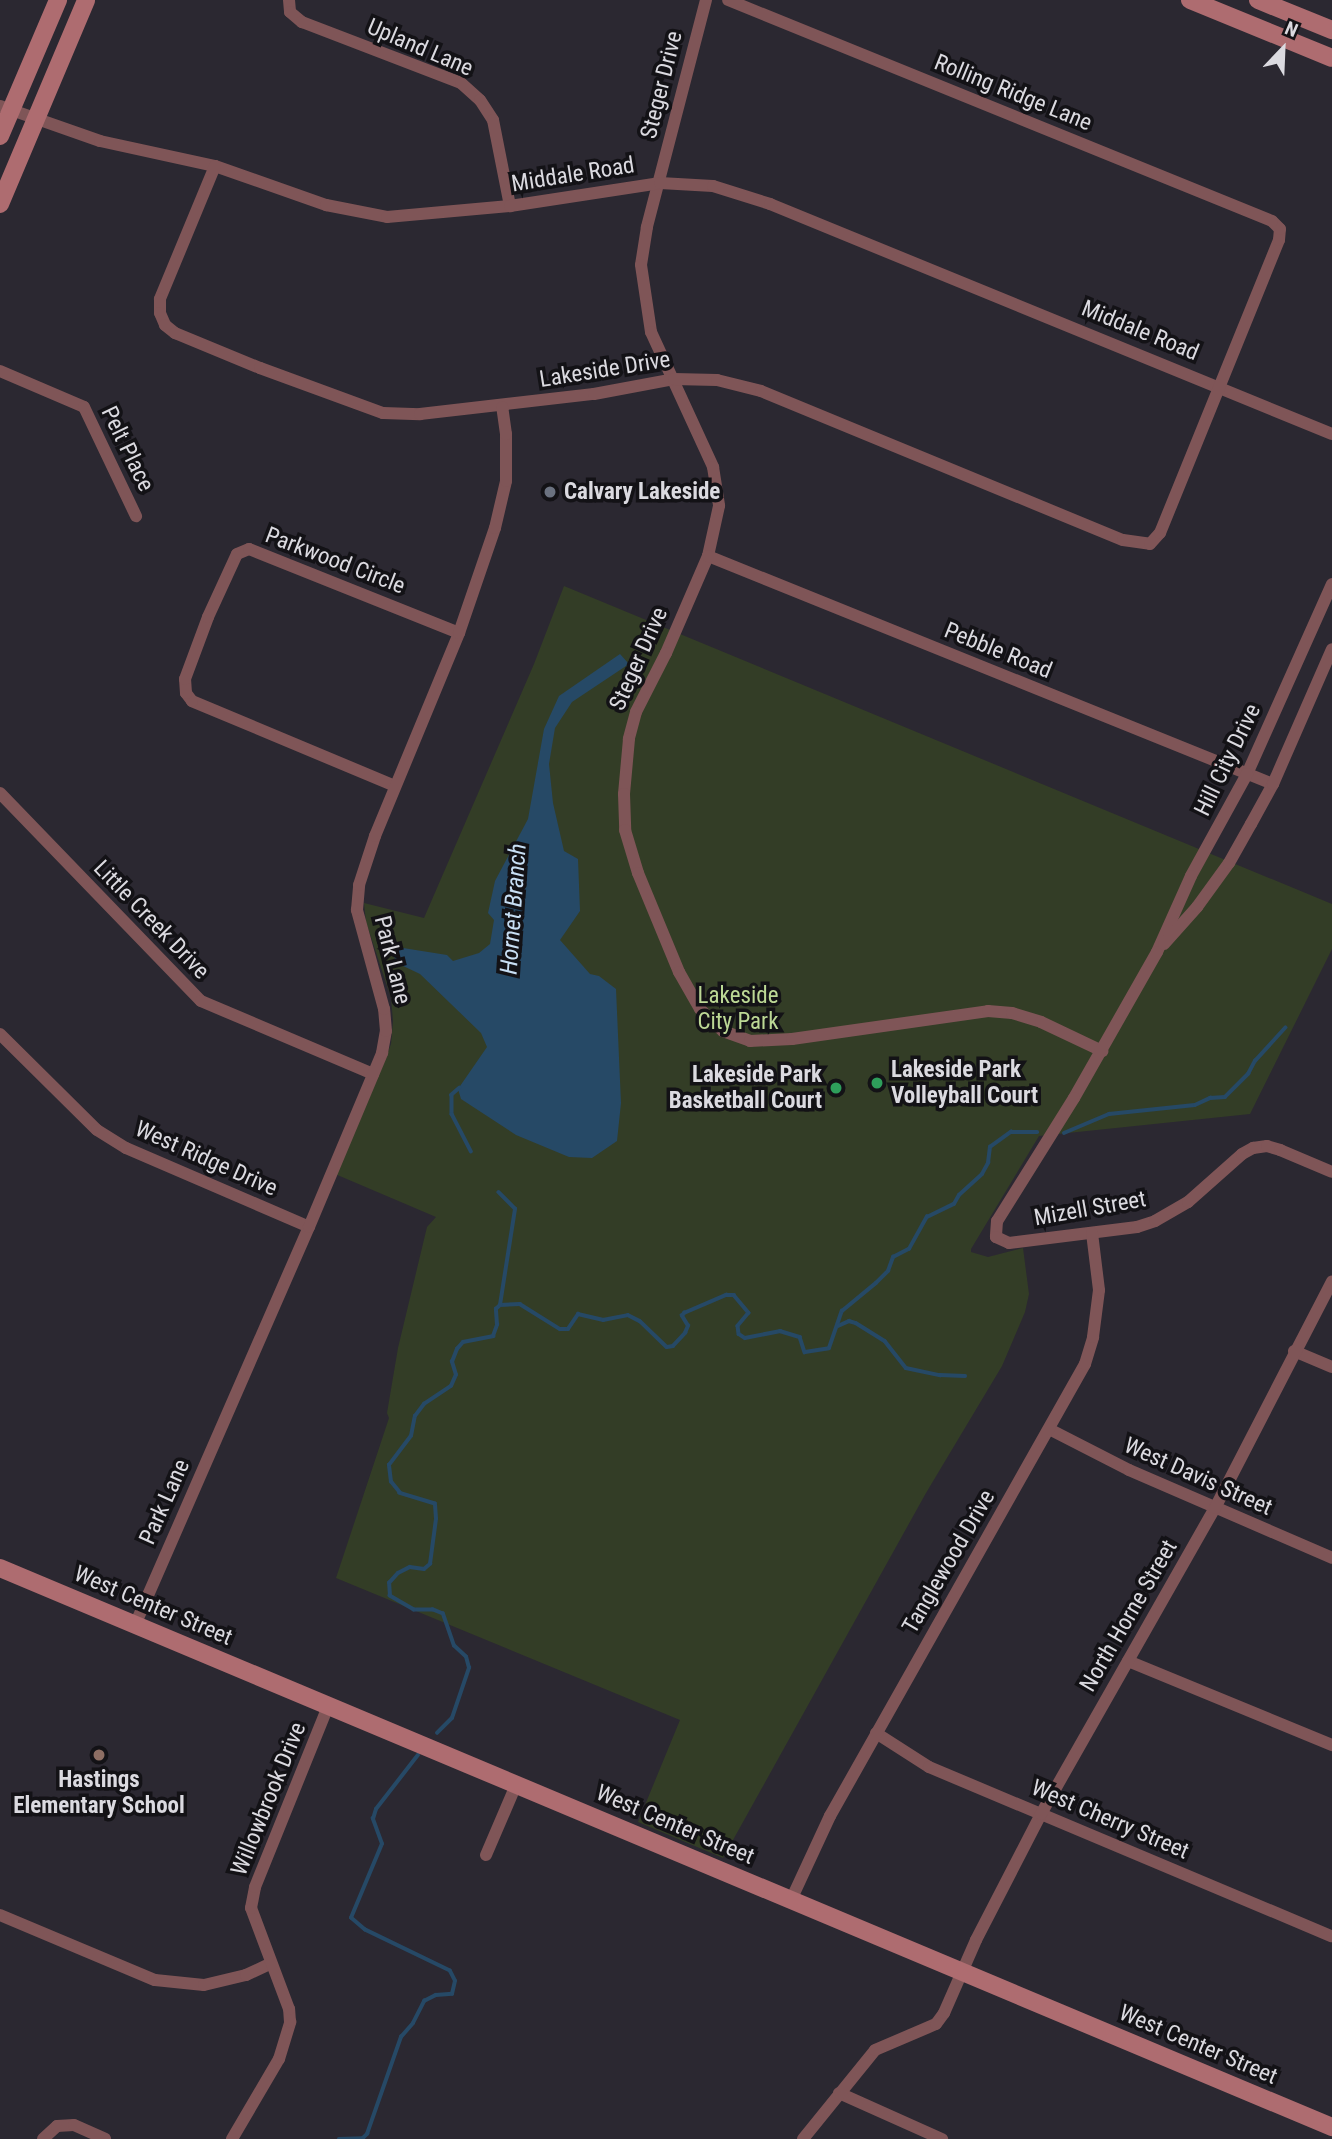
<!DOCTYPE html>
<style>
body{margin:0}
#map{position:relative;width:1332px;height:2139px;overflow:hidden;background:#2b2831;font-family:"Roboto Condensed",sans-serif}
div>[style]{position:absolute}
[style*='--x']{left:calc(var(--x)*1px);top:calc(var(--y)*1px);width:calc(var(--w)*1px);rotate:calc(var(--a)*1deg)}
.green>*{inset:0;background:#333d26}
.water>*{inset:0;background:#264966}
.stream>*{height:3.5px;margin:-1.75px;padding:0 1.75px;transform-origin:1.75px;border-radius:1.75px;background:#264966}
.street>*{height:12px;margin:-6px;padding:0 6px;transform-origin:6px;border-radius:6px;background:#7f5557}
.secondary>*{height:18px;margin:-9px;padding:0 9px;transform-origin:9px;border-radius:9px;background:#ae6c70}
.dots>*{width:19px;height:19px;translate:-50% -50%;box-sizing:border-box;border:4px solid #131216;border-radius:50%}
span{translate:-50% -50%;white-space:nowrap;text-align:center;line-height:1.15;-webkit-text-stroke:7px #131216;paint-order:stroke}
.street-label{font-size:23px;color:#dbdae0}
.poi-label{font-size:23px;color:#dbdae0;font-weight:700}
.left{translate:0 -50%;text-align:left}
.right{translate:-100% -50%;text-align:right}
.park-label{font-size:23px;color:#bcd895}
.water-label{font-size:24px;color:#c8dff4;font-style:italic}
.north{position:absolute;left:1248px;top:14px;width:70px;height:70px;-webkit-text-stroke:5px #131216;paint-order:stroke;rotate:23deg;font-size:19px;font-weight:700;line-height:28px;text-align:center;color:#dbdae0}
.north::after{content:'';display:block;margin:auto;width:24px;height:32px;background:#dbdae0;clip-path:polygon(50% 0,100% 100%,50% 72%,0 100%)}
</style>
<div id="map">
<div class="green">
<i style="clip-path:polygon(564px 586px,1332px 904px,1332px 949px,1250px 1114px,1039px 1136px,971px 1249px,971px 1252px,988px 1257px,1023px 1248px,1029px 1294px,1025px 1312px,1002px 1366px,926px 1493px,723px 1858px,638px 1822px,680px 1720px,336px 1578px,389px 1418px,387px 1413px,398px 1348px,427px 1227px,436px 1217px,335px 1174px,378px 1077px,391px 1044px,393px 1021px,391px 998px,366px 922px,364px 903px,424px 918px,534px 664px)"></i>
</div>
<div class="water">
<i style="clip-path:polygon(620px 654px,629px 664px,572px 702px,555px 728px,549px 764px,553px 803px,564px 851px,578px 859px,580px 911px,560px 940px,590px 974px,599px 976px,616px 989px,621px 1103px,617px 1141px,592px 1158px,569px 1157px,516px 1135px,461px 1099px,458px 1089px,487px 1047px,481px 1033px,420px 974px,399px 964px,391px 953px,403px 948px,447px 955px,453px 961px,479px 953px,490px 944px,494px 920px,488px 913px,495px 881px,528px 819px,544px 729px,559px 696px)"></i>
</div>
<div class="stream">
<i style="--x:460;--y:1088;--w:11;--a:139"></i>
<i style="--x:452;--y:1095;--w:19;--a:90"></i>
<i style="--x:452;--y:1114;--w:42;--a:62.8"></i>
<i style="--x:1064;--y:1133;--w:49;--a:-22.9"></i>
<i style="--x:1109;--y:1114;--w:86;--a:-6"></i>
<i style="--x:1195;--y:1105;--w:17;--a:-25"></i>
<i style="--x:1210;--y:1098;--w:15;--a:-4"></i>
<i style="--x:1225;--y:1097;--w:33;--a:-45"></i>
<i style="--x:1248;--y:1074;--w:15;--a:-62"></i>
<i style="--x:1255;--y:1061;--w:45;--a:-47.7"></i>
<i style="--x:500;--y:1305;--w:20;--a:-3"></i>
<i style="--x:520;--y:1304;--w:47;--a:32"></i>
<i style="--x:560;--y:1329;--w:8;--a:0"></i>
<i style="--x:568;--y:1329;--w:18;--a:-56"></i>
<i style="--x:578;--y:1314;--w:26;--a:13"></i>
<i style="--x:603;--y:1320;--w:25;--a:-11"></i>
<i style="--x:628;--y:1315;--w:13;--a:27"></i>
<i style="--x:640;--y:1321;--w:37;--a:44"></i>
<i style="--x:667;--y:1347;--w:6;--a:-9"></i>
<i style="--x:673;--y:1346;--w:18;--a:-47"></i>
<i style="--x:685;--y:1333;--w:8;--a:-67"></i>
<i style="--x:688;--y:1326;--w:12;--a:-121"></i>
<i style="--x:682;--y:1316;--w:4;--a:-56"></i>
<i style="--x:684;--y:1313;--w:46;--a:-23.2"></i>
<i style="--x:726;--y:1295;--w:8;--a:0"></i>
<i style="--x:734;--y:1295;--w:23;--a:50"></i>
<i style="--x:749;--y:1313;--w:17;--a:130"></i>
<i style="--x:738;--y:1326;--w:8;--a:83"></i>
<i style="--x:739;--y:1334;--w:7;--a:34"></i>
<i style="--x:745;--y:1338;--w:36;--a:-11"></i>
<i style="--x:780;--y:1331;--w:21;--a:17"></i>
<i style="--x:800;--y:1337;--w:16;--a:72"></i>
<i style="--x:805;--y:1352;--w:24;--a:-9"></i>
<i style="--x:829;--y:1348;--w:39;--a:-71"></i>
<i style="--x:842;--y:1311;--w:44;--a:-39.5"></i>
<i style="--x:876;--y:1283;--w:17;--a:-45"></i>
<i style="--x:888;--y:1271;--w:15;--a:-70"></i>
<i style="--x:893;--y:1257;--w:18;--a:-27"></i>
<i style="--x:909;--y:1249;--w:37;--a:-61"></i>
<i style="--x:927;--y:1217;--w:30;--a:-26"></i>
<i style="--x:954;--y:1204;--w:10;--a:-61"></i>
<i style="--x:959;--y:1195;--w:31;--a:-42"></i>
<i style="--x:982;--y:1174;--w:13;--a:-61"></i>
<i style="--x:988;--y:1163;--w:16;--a:-83"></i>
<i style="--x:990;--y:1147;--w:26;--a:-36"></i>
<i style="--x:1011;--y:1132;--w:26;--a:0"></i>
<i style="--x:838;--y:1326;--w:12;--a:-24"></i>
<i style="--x:849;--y:1321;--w:7;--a:16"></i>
<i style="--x:856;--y:1323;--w:34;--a:32"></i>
<i style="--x:885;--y:1341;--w:34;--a:52"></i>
<i style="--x:906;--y:1368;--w:35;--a:12"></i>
<i style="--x:940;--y:1375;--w:25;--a:2"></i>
<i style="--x:437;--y:1733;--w:21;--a:-45"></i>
<i style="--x:452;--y:1718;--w:53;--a:-71.2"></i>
<i style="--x:469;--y:1668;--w:11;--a:-105"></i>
<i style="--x:466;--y:1657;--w:16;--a:-137"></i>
<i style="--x:454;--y:1646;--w:34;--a:-109"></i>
<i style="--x:443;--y:1614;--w:11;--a:-158"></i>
<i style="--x:433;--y:1610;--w:19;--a:180"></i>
<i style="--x:414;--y:1610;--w:28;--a:-150"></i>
<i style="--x:390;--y:1596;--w:13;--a:-94"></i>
<i style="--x:389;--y:1583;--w:13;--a:-48"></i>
<i style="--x:398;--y:1573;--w:13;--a:-27"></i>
<i style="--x:410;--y:1567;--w:14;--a:8"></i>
<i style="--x:424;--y:1569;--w:8;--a:-40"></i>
<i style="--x:430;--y:1564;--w:45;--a:-82.4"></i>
<i style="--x:436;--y:1519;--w:15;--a:-94"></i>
<i style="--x:435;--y:1504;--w:37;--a:-163"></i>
<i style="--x:400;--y:1493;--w:14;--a:-129"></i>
<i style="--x:391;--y:1482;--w:17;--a:-97"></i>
<i style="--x:389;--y:1465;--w:36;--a:-53"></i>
<i style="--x:411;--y:1436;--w:20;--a:-79"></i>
<i style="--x:415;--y:1416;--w:15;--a:-53"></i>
<i style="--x:424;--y:1404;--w:32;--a:-34"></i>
<i style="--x:451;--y:1386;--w:12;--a:-66"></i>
<i style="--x:456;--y:1375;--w:14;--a:-107"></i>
<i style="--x:452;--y:1362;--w:14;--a:-69"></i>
<i style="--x:457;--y:1349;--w:9;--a:-49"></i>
<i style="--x:463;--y:1342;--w:31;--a:-11"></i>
<i style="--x:493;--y:1336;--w:12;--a:-70"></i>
<i style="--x:497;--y:1325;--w:16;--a:-94"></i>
<i style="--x:496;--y:1309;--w:6;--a:-45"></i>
<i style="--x:500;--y:1305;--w:97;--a:-81.1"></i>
<i style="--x:515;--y:1209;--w:23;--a:-135"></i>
<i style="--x:339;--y:2139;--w:24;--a:-2"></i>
<i style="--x:363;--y:2138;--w:6;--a:-45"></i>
<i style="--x:367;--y:2134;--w:103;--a:-70.7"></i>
<i style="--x:401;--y:2037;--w:18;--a:-49"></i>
<i style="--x:413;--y:2023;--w:25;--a:-63"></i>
<i style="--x:424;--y:2001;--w:13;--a:-27"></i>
<i style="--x:436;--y:1995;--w:16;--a:-4"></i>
<i style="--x:452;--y:1994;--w:13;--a:-77"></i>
<i style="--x:455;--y:1981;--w:11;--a:-117"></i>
<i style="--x:450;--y:1971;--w:94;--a:-154.2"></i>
<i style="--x:365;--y:1930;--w:18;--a:-139"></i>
<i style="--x:351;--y:1918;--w:80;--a:-67.3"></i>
<i style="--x:382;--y:1844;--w:27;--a:-110"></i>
<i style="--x:373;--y:1819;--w:10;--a:-73"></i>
<i style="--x:376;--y:1809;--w:68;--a:-52.1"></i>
</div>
<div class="street">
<i style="--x:289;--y:0;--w:12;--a:85"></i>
<i style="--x:290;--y:12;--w:16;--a:40"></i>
<i style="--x:302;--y:22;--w:170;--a:21"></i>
<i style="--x:461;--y:83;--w:25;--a:42"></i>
<i style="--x:480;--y:100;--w:24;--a:57"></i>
<i style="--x:493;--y:120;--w:88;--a:78.8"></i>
<i style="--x:706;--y:0;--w:235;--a:104.6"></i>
<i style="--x:647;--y:227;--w:38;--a:99"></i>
<i style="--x:641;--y:265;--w:68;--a:81.5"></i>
<i style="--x:651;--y:332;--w:149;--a:65.3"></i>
<i style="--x:713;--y:467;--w:39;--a:81"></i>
<i style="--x:719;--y:506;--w:51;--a:102.4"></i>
<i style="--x:708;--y:556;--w:106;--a:113.4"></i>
<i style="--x:666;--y:653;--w:66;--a:117"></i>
<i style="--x:636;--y:712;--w:28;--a:105"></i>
<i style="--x:629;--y:739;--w:55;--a:95.2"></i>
<i style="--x:624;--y:794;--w:36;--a:88"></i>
<i style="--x:625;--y:830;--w:45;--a:73.2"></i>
<i style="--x:638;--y:873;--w:107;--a:67.5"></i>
<i style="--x:679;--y:972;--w:43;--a:60.4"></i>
<i style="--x:700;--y:1009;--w:32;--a:44"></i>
<i style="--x:723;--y:1031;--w:29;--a:20"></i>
<i style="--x:750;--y:1041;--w:42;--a:-2.7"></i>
<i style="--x:792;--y:1039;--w:198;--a:-8.1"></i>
<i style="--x:988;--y:1011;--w:24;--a:5"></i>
<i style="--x:1012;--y:1013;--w:30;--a:17"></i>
<i style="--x:1041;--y:1022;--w:68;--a:25.4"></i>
<i style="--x:0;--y:106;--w:106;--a:19.3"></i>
<i style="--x:100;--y:141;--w:118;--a:12.3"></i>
<i style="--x:215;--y:166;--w:118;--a:19.4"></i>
<i style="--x:326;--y:205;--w:62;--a:11.1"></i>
<i style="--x:387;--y:217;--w:123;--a:-5.1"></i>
<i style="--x:510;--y:206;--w:152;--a:-8.7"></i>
<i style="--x:660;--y:183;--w:53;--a:3.2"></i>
<i style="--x:713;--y:186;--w:60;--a:17.5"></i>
<i style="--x:770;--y:204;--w:607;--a:22.26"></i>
<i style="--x:215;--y:166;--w:144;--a:112.5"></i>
<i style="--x:160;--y:299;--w:14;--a:90"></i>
<i style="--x:160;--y:313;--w:13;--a:67"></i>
<i style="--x:165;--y:325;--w:13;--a:39"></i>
<i style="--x:175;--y:333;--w:92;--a:22.4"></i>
<i style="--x:260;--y:368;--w:131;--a:20.1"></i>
<i style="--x:383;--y:413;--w:37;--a:2"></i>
<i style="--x:420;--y:414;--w:175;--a:-6.6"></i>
<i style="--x:594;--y:394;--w:81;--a:-10.6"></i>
<i style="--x:674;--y:379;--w:43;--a:1.3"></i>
<i style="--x:717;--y:380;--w:45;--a:14"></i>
<i style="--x:761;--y:391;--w:391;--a:22.4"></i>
<i style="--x:1123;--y:540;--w:27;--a:8"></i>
<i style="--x:1150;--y:544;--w:15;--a:-48"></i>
<i style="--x:1160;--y:533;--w:316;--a:-67.9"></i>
<i style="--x:1279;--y:240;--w:11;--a:-85"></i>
<i style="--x:1280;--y:229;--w:11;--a:-135"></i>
<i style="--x:1272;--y:221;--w:587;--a:-157.89"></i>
<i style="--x:0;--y:371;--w:91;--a:23.2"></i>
<i style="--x:84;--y:407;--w:121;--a:64.5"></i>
<i style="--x:708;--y:556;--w:609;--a:21.98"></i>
<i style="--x:1332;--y:584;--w:208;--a:114.1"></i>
<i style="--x:1247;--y:774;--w:116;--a:118.8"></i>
<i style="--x:1191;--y:876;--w:83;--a:114.1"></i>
<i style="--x:1157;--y:952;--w:168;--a:119.6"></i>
<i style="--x:1074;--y:1098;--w:145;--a:122"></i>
<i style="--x:997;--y:1221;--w:16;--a:94"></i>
<i style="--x:996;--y:1237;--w:14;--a:25"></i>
<i style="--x:1009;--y:1243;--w:129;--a:-7.1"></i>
<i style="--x:1137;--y:1227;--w:19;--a:-18"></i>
<i style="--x:1155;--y:1221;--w:38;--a:-30"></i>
<i style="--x:1188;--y:1202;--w:72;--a:-41.6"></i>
<i style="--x:1242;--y:1154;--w:13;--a:-29"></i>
<i style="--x:1253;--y:1148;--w:14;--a:-8"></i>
<i style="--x:1267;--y:1146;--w:14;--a:17"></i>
<i style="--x:1280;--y:1150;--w:56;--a:22.9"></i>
<i style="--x:395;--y:786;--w:220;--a:-157.3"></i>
<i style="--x:192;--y:701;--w:10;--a:-127"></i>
<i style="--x:186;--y:693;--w:14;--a:-94"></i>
<i style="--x:185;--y:679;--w:66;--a:-69.6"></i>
<i style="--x:208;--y:617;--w:69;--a:-65.3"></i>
<i style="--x:237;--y:554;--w:13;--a:-23"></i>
<i style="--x:249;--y:549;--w:226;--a:21.8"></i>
<i style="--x:0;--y:793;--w:289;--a:46"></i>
<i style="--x:201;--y:1001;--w:187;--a:23"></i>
<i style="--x:1164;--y:944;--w:50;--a:-48.3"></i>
<i style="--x:1197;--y:907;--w:54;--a:-54"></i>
<i style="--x:1229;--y:863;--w:45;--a:-60.6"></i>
<i style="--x:1251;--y:824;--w:46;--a:-61.2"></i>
<i style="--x:1273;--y:784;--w:147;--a:-66.4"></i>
<i style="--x:0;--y:1034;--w:136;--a:44.7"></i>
<i style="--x:97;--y:1130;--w:34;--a:32"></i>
<i style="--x:126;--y:1148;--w:199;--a:23.3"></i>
<i style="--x:1294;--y:1351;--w:41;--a:22.8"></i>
<i style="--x:1049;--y:1429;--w:90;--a:27.1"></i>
<i style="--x:1129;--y:1470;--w:221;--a:23.4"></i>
<i style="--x:135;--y:1625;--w:434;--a:-66.4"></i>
<i style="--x:309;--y:1227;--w:189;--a:-67.2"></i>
<i style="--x:382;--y:1053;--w:22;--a:-80"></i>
<i style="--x:386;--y:1031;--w:22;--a:-95"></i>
<i style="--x:384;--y:1009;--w:103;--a:-105.3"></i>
<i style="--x:357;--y:910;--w:25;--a:-85"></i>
<i style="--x:359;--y:885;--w:52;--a:-71.9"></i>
<i style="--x:375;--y:836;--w:220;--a:-67.5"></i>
<i style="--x:459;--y:633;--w:111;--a:-71.1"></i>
<i style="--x:495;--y:528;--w:48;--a:-76.8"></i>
<i style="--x:506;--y:481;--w:47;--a:-90"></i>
<i style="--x:506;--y:434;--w:27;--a:-98"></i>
<i style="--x:1128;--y:1661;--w:221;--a:22.4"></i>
<i style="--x:876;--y:1733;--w:63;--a:32.7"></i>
<i style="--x:929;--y:1767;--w:437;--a:22.8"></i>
<i style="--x:486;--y:1855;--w:76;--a:-66.8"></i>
<i style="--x:791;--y:1900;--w:93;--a:-65.1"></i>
<i style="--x:830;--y:1816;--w:519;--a:-60.57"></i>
<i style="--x:1085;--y:1364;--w:28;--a:-73"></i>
<i style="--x:1093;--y:1337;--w:47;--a:-82.7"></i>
<i style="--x:1099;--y:1290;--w:57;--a:-97"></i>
<i style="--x:0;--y:1915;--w:168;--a:22.8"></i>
<i style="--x:155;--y:1980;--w:49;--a:5.8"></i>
<i style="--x:204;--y:1985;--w:43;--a:-13.4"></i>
<i style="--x:246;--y:1975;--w:26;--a:-25"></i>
<i style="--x:839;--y:2093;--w:113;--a:24.1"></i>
<i style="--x:43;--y:2139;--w:19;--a:-43"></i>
<i style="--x:57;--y:2126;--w:17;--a:-3"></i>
<i style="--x:74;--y:2125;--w:34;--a:24"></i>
<i style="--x:232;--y:2139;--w:93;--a:-59.6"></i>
<i style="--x:279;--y:2059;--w:39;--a:-73"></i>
<i style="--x:290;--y:2022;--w:13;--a:-94"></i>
<i style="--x:289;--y:2009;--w:108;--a:-110.6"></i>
<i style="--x:251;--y:1908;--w:21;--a:-79"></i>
<i style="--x:255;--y:1887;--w:195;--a:-68"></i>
<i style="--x:803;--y:2139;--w:114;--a:-51"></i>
<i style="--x:875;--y:2050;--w:66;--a:-23.1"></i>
<i style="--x:936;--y:2024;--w:14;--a:-54"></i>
<i style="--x:944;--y:2013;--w:80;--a:-66.3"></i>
<i style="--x:976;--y:1940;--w:142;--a:-62.7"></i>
<i style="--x:1041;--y:1814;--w:352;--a:-60.4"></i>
<i style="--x:1215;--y:1508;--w:255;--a:-62.7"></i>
</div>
<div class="secondary">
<i style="--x:1190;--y:0;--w:153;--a:22.2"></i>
<i style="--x:1258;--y:0;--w:80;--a:22.1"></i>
<i style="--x:0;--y:136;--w:148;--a:-66.9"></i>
<i style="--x:0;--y:204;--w:221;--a:-67.1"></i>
<i style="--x:0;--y:1568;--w:1445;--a:22.77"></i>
</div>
<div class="dots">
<i style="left:550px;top:492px;background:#6b7280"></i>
<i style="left:877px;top:1083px;background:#2e9e5b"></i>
<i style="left:836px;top:1088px;background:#2e9e5b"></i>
<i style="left:99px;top:1755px;background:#8d6e63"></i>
</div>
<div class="street-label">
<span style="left:420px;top:48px;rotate:23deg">Upland Lane</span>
<span style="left:662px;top:85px;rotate:-76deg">Steger Drive</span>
<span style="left:1013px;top:93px;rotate:22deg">Rolling Ridge Lane</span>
<span style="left:573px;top:175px;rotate:-9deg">Middale Road</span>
<span style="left:1140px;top:331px;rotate:22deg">Middale Road</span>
<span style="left:605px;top:370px;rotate:-9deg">Lakeside Drive</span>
<span style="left:127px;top:449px;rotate:64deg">Pelt Place</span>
<span style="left:335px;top:561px;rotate:21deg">Parkwood Circle</span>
<span style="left:998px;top:651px;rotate:22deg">Pebble Road</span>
<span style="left:639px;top:659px;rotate:-66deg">Steger Drive</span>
<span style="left:1228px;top:760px;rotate:-64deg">Hill City Drive</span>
<span style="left:151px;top:920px;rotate:46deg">Little Creek Drive</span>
<span style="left:392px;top:960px;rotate:76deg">Park Lane</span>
<span style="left:206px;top:1159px;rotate:24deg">West Ridge Drive</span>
<span style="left:1090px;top:1209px;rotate:-10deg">Mizell Street</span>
<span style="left:1198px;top:1477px;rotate:24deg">West Davis Street</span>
<span style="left:165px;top:1502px;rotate:-66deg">Park Lane</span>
<span style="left:949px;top:1562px;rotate:-60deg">Tanglewood Drive</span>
<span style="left:153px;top:1606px;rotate:23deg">West Center Street</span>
<span style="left:1129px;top:1616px;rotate:-60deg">North Horne Street</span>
<span style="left:269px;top:1799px;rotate:-68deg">Willowbrook Drive</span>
<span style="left:1110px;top:1820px;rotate:23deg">West Cherry Street</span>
<span style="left:675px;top:1825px;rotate:23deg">West Center Street</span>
<span style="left:1198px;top:2045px;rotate:23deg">West Center Street</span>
</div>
<div class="poi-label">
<span class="left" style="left:564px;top:492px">Calvary Lakeside</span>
<span class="left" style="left:891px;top:1083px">Lakeside Park<br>Volleyball Court</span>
<span class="right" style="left:822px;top:1088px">Lakeside Park<br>Basketball Court</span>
<span style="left:99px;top:1793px">Hastings<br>Elementary School</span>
</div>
<div class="park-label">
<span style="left:738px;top:1009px">Lakeside<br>City Park</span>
</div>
<div class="water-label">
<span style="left:514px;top:909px;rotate:-86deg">Hornet Branch</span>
</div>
<div class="north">N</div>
</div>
